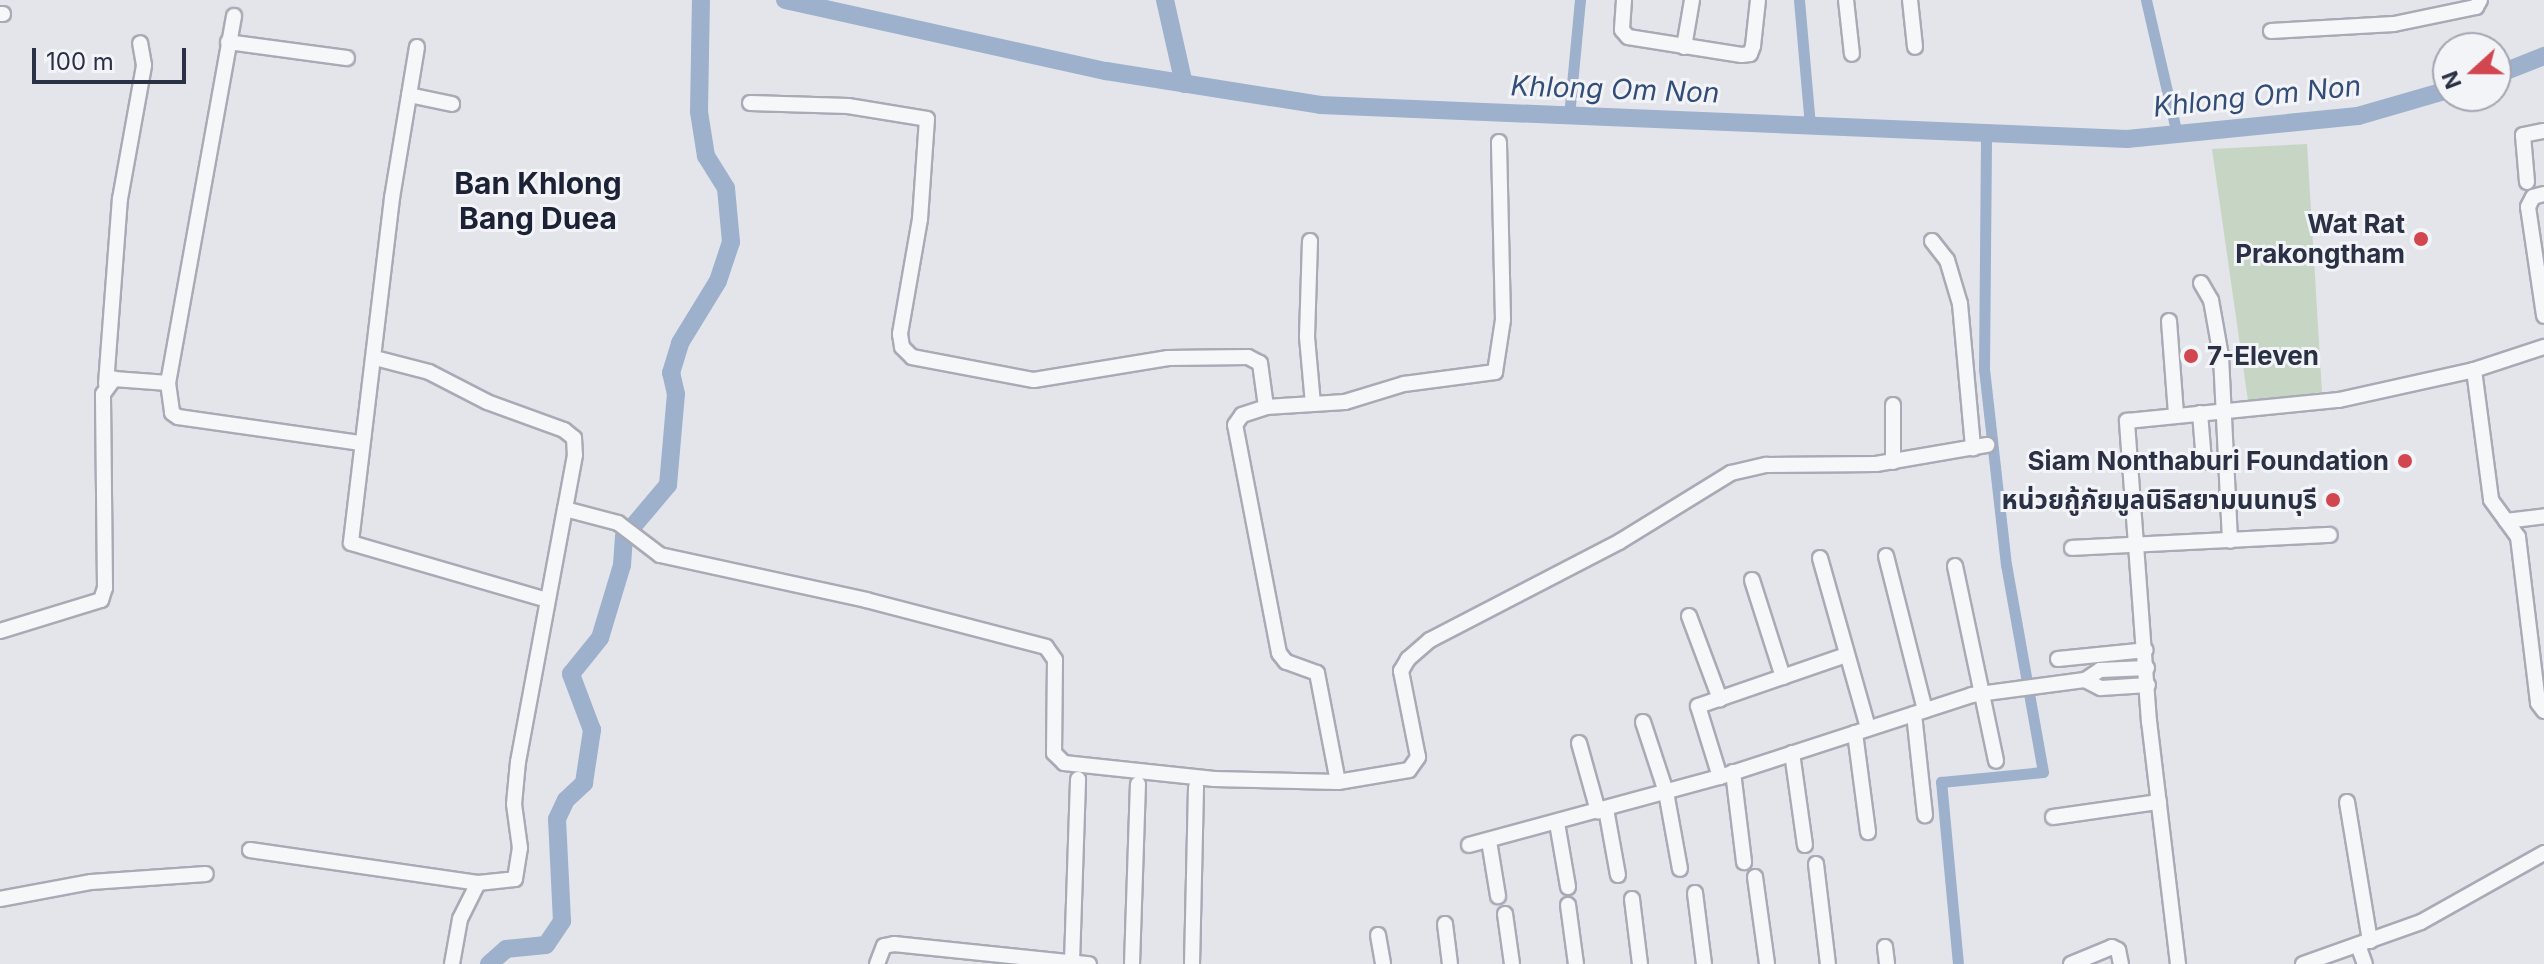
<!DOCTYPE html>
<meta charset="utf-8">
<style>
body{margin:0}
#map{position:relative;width:2544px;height:964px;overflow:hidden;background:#e3e5eb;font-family:Inter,"Noto Sans Thai",sans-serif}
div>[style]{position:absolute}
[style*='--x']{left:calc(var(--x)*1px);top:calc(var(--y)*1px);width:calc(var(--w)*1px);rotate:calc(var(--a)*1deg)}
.green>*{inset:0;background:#c7d5c4}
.canal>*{height:11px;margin:-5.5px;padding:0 5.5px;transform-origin:5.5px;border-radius:5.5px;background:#9db0cc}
.river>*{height:18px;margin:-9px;padding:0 9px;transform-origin:9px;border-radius:9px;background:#9db0cc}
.roads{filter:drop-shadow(2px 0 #a8abb6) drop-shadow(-2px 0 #a8abb6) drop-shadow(0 2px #a8abb6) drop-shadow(0 -2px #a8abb6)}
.minor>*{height:14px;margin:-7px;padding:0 7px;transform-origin:7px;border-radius:7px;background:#f6f7f9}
.dots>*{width:22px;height:22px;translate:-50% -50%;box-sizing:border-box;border:4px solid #f3f4f8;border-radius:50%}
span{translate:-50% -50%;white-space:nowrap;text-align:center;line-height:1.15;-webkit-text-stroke:6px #f3f4f8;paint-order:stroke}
.poi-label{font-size:26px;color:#2a3144;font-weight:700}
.right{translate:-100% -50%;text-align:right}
.left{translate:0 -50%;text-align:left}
.water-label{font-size:28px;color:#334d79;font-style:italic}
.quarter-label{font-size:30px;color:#1c2235;font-weight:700}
.north{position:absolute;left:2432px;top:32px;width:80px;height:80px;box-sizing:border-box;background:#f3f4f8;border:2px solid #a3a6b0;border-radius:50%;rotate:249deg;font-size:22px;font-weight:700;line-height:32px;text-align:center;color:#2a3144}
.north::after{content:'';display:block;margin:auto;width:28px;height:36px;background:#d24650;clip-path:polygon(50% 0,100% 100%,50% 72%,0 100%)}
.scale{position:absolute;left:32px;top:48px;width:154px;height:36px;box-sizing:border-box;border:4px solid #2a3144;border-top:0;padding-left:10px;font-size:24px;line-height:28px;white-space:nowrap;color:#2a3144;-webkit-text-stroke:6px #f3f4f8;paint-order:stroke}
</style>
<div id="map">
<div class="green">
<i style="clip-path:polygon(2307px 144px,2322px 392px,2248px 401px,2212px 149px)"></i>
</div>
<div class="canal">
<i style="--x:1799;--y:0;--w:127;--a:85"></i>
<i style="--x:2146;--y:0;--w:138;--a:77"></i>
<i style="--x:1569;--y:116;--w:117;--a:-84.6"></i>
<i style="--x:1958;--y:964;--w:183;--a:-95.3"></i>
<i style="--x:1941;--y:782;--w:102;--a:-5.6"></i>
<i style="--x:2043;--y:772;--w:210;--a:-100.1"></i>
<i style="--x:2006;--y:565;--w:196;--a:-96.4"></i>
<i style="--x:1984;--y:370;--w:236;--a:-89.5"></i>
</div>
<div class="river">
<i style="--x:785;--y:0;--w:329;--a:12.5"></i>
<i style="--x:1106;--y:71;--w:217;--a:9"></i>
<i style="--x:1320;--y:105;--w:808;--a:2.41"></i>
<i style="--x:2127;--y:139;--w:232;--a:-5.7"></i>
<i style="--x:2358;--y:116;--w:94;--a:-16.1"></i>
<i style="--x:1165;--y:0;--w:86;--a:77.3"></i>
<i style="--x:2496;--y:75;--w:52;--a:-21.6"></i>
<i style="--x:489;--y:964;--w:23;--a:-41"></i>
<i style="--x:506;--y:949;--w:40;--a:-5.7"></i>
<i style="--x:546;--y:945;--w:29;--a:-56"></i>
<i style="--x:562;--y:921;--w:102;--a:-92.8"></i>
<i style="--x:557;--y:819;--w:21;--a:-65"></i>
<i style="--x:566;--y:800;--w:25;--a:-43"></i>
<i style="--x:584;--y:783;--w:54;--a:-81.4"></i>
<i style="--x:592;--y:730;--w:60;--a:-110.6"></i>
<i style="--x:571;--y:674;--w:46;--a:-51.1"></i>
<i style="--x:600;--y:638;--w:76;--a:-73.2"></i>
<i style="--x:622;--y:565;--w:28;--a:-86"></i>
<i style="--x:624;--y:537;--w:68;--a:-49.8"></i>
<i style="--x:668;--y:485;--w:91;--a:-85"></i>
<i style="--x:676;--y:394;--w:22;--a:-103"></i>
<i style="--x:671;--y:373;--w:31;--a:-73"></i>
<i style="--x:680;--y:343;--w:73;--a:-58.5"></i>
<i style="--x:718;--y:281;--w:41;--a:-71.6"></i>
<i style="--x:731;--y:242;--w:54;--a:-95.3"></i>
<i style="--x:726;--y:188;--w:38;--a:-122"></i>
<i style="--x:706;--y:156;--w:45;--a:-99"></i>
<i style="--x:699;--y:112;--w:112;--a:-89"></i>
</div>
<div class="roads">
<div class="minor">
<i style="--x:1624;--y:0;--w:30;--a:94"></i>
<i style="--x:1622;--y:30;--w:9;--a:49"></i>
<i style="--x:1628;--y:37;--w:115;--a:9"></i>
<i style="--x:1742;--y:55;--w:8;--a:-7"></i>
<i style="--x:1750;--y:54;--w:9;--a:-69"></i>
<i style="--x:1753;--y:46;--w:46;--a:-83.8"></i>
<i style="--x:1846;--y:0;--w:54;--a:83.7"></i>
<i style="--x:1910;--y:0;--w:47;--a:83.9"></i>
<i style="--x:0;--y:14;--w:3;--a:0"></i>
<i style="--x:2271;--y:31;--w:123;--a:-3.3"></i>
<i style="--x:2394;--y:24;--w:84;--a:-11.7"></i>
<i style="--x:2476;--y:7;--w:8;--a:-60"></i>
<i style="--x:228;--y:42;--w:120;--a:7.7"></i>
<i style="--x:417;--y:47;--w:153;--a:99.4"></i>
<i style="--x:392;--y:198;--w:347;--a:96.8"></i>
<i style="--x:351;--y:543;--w:204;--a:16.2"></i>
<i style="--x:1684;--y:47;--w:48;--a:-80.3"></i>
<i style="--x:409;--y:95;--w:44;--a:11.8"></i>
<i style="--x:750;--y:103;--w:98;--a:1.8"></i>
<i style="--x:848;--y:106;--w:80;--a:9.3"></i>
<i style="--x:927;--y:119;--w:100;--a:94"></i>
<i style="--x:920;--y:219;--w:117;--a:99.9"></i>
<i style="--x:900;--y:334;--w:13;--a:81"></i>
<i style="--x:902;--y:347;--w:14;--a:45"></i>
<i style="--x:912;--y:357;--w:124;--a:10.7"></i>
<i style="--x:1034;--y:380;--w:136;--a:-9.3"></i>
<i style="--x:1168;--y:358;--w:80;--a:-0.7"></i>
<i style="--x:1248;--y:357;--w:13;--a:27"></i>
<i style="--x:1260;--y:363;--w:44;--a:82.2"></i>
<i style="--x:2527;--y:182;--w:47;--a:-94.9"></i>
<i style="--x:2523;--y:135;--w:21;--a:-11"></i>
<i style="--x:2544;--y:194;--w:11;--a:165"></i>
<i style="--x:2533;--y:197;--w:11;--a:117"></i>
<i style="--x:2528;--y:207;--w:110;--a:81.6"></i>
<i style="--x:1310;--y:241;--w:96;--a:91.8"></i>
<i style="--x:1307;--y:337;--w:67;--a:84.9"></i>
<i style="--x:1932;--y:241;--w:24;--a:52"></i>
<i style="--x:1947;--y:260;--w:46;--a:73.5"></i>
<i style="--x:1960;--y:304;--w:145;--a:84.8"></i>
<i style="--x:2201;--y:283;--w:20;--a:60"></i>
<i style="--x:2211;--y:300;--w:57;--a:79.9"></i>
<i style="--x:2221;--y:356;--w:185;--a:87.2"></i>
<i style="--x:2169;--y:321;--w:93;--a:85.7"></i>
<i style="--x:375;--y:358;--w:56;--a:14.5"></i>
<i style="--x:429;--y:372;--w:65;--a:27.3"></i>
<i style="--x:487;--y:402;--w:82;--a:20"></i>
<i style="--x:564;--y:430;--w:13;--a:39"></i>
<i style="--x:574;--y:438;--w:17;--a:87"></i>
<i style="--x:575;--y:455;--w:55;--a:100.5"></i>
<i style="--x:565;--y:509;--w:55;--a:14.8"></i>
<i style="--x:618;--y:523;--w:53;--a:37.3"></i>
<i style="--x:660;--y:555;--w:211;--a:12.3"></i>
<i style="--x:866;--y:600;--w:186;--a:14.6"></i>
<i style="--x:1046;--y:647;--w:16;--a:55"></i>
<i style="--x:1055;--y:660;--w:93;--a:90.6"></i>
<i style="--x:1054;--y:753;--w:14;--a:45"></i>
<i style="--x:1064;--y:763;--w:151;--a:6.1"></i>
<i style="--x:1214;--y:779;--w:124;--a:1.4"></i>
<i style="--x:1338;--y:782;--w:72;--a:-9.6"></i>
<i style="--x:1409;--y:770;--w:16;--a:-55"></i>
<i style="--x:1418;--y:757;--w:88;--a:-101.2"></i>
<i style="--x:1401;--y:671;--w:14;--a:-60"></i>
<i style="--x:1408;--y:659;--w:29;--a:-41"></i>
<i style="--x:1430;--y:640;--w:213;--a:-27.4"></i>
<i style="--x:1619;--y:542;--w:132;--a:-31.6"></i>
<i style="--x:1731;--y:473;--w:37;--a:-13"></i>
<i style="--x:1767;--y:465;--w:109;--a:-0.5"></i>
<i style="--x:1876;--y:464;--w:113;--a:-9.7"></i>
<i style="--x:2474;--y:370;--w:131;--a:82.5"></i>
<i style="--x:2491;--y:500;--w:46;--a:53.9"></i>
<i style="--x:2518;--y:537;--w:167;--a:83.1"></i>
<i style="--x:2538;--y:703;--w:10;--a:53"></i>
<i style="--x:168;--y:383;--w:373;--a:-79.8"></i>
<i style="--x:106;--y:384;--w:186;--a:-85.7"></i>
<i style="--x:120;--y:199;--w:136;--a:-79.8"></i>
<i style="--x:144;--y:65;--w:22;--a:-100"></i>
<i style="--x:2200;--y:413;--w:49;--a:85.3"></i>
<i style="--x:1893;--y:462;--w:57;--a:-90"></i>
<i style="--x:2506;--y:521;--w:38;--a:-7"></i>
<i style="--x:2072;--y:548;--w:258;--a:-2.9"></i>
<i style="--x:1886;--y:556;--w:159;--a:75.8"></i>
<i style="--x:1820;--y:558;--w:177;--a:74.2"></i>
<i style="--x:1955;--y:566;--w:199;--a:78.1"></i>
<i style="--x:1752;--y:580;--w:102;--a:72.3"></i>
<i style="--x:1689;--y:616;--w:89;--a:69.5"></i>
<i style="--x:0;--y:631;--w:106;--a:-17.1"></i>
<i style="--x:101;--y:600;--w:13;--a:-72"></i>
<i style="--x:105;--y:588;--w:194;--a:-90.6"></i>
<i style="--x:103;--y:394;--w:19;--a:-54"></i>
<i style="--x:114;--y:379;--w:54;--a:4.2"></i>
<i style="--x:168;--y:383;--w:30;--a:82"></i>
<i style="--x:172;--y:413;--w:7;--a:34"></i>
<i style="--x:178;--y:417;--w:185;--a:8.1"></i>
<i style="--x:2058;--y:659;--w:88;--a:-5.8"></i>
<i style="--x:2147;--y:668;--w:47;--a:177.6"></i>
<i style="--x:2100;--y:670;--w:18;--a:146"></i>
<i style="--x:2085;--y:680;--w:18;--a:27"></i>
<i style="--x:2101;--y:688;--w:47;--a:-3.7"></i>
<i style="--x:1914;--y:714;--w:102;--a:83.8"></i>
<i style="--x:1643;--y:722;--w:74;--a:71.8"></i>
<i style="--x:1666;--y:792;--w:78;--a:79.7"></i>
<i style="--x:1855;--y:733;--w:100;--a:82.5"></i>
<i style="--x:1579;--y:743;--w:71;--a:74.4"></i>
<i style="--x:1792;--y:753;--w:93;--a:82"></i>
<i style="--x:1733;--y:772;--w:91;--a:83"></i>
<i style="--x:1720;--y:777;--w:74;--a:-107.2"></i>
<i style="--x:1698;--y:706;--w:157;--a:-19"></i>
<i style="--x:1338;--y:782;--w:111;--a:-100.9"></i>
<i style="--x:1317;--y:673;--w:33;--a:-160"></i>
<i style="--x:1286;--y:662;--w:11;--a:-128"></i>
<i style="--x:1279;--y:653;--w:232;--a:-100.9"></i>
<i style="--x:1235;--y:425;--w:12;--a:-55"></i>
<i style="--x:1242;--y:415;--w:25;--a:-18"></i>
<i style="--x:1266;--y:407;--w:79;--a:-3.6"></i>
<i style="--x:1345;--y:402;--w:62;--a:-17"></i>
<i style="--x:1404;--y:384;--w:92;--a:-7.5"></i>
<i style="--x:1495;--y:372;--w:53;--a:-81.3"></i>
<i style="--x:1503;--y:320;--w:178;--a:-91.3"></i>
<i style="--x:2347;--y:802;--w:141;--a:80.6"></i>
<i style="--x:1606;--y:809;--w:67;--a:79.7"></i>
<i style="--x:2053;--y:817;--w:107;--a:-8.1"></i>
<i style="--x:1557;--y:823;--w:65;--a:80.2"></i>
<i style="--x:1489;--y:841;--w:56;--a:80.7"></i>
<i style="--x:1469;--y:845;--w:260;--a:-15.2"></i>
<i style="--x:1720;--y:777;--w:265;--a:-18"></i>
<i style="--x:1972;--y:695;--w:114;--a:-7.6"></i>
<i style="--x:250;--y:850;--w:230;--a:8.2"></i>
<i style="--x:478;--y:883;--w:37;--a:-6"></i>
<i style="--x:515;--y:879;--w:31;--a:-81"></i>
<i style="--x:520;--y:848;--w:44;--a:-97.8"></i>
<i style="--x:514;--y:804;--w:42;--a:-84.6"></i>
<i style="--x:518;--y:762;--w:257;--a:-79.5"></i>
<i style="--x:1816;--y:864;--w:101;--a:83.2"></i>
<i style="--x:1755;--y:877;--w:88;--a:82.1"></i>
<i style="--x:1695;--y:893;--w:72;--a:82.8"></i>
<i style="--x:0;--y:899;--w:93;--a:-10.6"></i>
<i style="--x:91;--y:882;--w:115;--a:-4"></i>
<i style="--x:1632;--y:899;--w:65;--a:83"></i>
<i style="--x:1568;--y:905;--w:60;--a:82.3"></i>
<i style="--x:1505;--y:914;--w:50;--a:82"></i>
<i style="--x:1445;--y:924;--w:40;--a:82.9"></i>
<i style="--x:1378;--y:935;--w:29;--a:80"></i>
<i style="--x:2358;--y:945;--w:20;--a:70"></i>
<i style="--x:1885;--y:947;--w:17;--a:83"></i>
<i style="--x:1072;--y:962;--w:183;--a:-88.1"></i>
<i style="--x:452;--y:964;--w:46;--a:-79.9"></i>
<i style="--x:460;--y:919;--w:40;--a:-63.4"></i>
<i style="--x:877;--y:964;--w:19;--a:-69"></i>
<i style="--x:884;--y:946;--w:10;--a:-11"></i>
<i style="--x:894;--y:944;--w:196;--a:5.9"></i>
<i style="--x:1132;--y:964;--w:180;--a:-88.1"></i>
<i style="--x:1192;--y:964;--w:177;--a:-88.7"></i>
<i style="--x:2071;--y:964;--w:44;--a:-22.5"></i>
<i style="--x:2112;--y:947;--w:7;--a:27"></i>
<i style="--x:2118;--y:950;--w:14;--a:78"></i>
<i style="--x:2178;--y:964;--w:244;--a:-96.8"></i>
<i style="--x:2149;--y:722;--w:302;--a:-94.2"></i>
<i style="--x:2127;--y:421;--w:213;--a:-5.7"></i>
<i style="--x:2339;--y:400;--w:138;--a:-12.5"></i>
<i style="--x:2474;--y:370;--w:74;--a:-18.2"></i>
<i style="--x:2303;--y:964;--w:125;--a:-19.6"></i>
<i style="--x:2421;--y:922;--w:141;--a:-29.3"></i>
</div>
</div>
<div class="dots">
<i style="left:2421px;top:239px;background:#d24650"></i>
<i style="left:2191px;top:356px;background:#d24650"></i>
<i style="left:2405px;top:461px;background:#d24650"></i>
<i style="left:2333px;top:500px;background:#d24650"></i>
</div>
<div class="poi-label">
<span class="right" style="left:2405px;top:239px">Wat Rat<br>Prakongtham</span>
<span class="left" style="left:2207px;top:356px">7-Eleven</span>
<span class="right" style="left:2389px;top:461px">Siam Nonthaburi Foundation</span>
<span class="right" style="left:2317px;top:500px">หน่วยกู้ภัยมูลนิธิสยามนนทบุรี</span>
</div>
<div class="water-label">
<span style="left:1615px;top:89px;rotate:2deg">Khlong Om Non</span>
<span style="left:2257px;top:96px;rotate:-6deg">Khlong Om Non</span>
</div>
<div class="quarter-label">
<span style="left:538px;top:200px">Ban Khlong<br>Bang Duea</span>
</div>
<div class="north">N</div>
<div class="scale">100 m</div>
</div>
